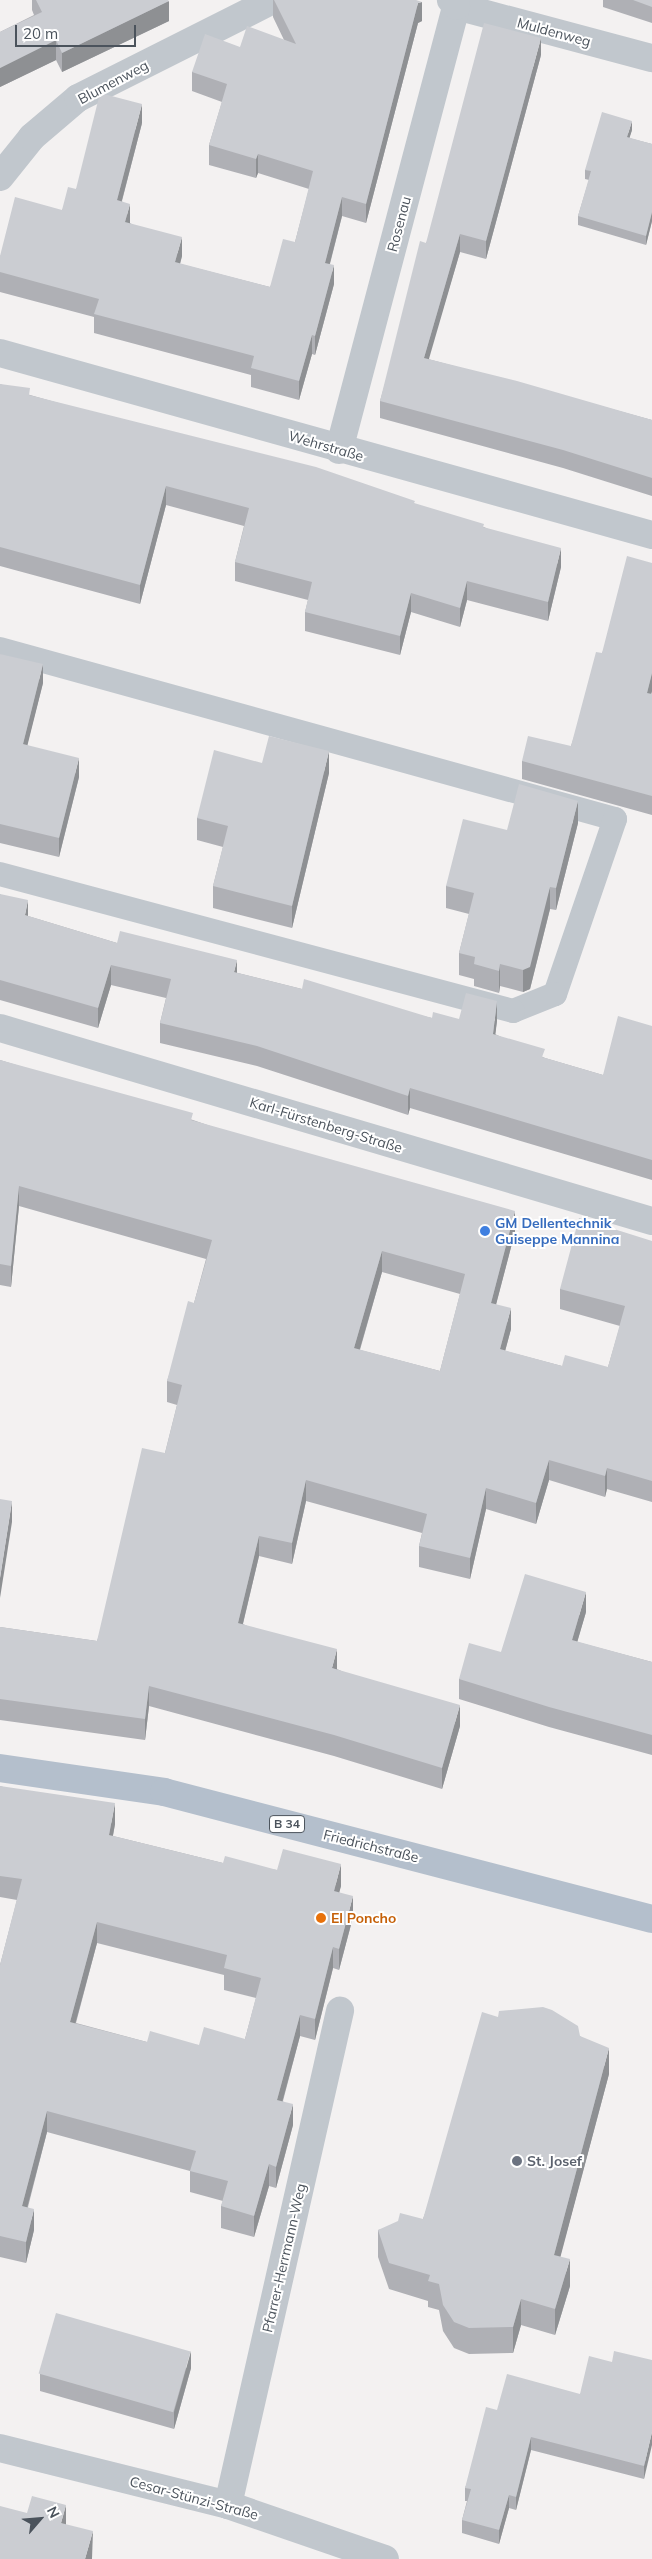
<!DOCTYPE html>
<meta charset="utf-8">
<style>
body{margin:0}
#map{position:relative;width:652px;height:2559px;overflow:hidden;background:#f3f1f1;font-family:Mulish,sans-serif}
div>[style]{position:absolute}
[style*='--x']{left:calc(var(--x)*1px);top:calc(var(--y)*1px);width:calc(var(--w)*1px);rotate:calc(var(--a)*1deg)}
.lane>*{height:24px;margin:-12px;padding:0 12px;transform-origin:12px;border-radius:12px;background:#c1c7cd}
.street>*{height:28px;margin:-14px;padding:0 14px;transform-origin:14px;border-radius:14px;background:#c1c7cd}
.primary>*{height:28px;margin:-14px;padding:0 14px;transform-origin:14px;border-radius:14px;background:#b4bfcc}
.wall>*{inset:0;background:#afb0b5}
.shaded-wall>*{inset:0;background:#8e9093}
.building>*{inset:0;background:#cbcdd2;transform-origin:0 0}
.dots>*{width:14px;height:14px;translate:-50% -50%;box-sizing:border-box;border:2px solid #fff;border-radius:50%}
span{translate:-50% -50%;white-space:nowrap;text-align:center;line-height:1.15;-webkit-text-stroke:4px #fff;paint-order:stroke}
.shield-label span{padding:1px 4px;background:#fff;border:1px solid;border-radius:4px;-webkit-text-stroke-width:0}
.shield-label{font-size:12px;color:#4b535c;font-weight:700}
.street-label{font-size:14px;color:#4b535c}
.shop-label{font-size:14px;color:#366cbe;font-weight:700}
.left{translate:0 -50%;text-align:left}
.food-label{font-size:14px;color:#c56008;font-weight:700}
.worship-label{font-size:14px;color:#5b616d;font-weight:700}
.north{position:absolute;left:15px;top:2494px;width:50px;height:50px;-webkit-text-stroke:4px #fff;paint-order:stroke;rotate:63deg;font-size:14px;font-weight:700;line-height:20px;text-align:center;color:#4b535c}
.north::after{content:'';display:block;margin:auto;width:18px;height:22px;background:#4b535c;clip-path:polygon(50% 0,100% 100%,50% 72%,0 100%)}
.scale{position:absolute;left:15px;top:25px;width:121px;height:22px;box-sizing:border-box;border:2px solid #4b535c;border-top:0;padding-left:6px;font-size:15px;line-height:18px;white-space:nowrap;color:#4b535c;-webkit-text-stroke:4px #fff;paint-order:stroke}
</style>
<div id="map">
<div class="lane">
<i style="--x:0;--y:649;--w:638;--a:15.45"></i>
<i style="--x:615;--y:819;--w:185;--a:108.9"></i>
<i style="--x:555;--y:994;--w:45;--a:158"></i>
<i style="--x:513;--y:1011;--w:531;--a:-165.05"></i>
</div>
<div class="street">
<i style="--x:456;--y:6;--w:203;--a:14.9"></i>
<i style="--x:0;--y:177;--w:51;--a:-51.3"></i>
<i style="--x:32;--y:137;--w:60;--a:-40.3"></i>
<i style="--x:78;--y:98;--w:218;--a:-26.7"></i>
<i style="--x:0;--y:353;--w:677;--a:15.6"></i>
<i style="--x:339;--y:450;--w:459;--a:-75.2"></i>
<i style="--x:456;--y:6;--w:8;--a:-130"></i>
<i style="--x:0;--y:1028;--w:680;--a:16.49"></i>
<i style="--x:0;--y:2448;--w:235;--a:14"></i>
<i style="--x:228;--y:2505;--w:166;--a:19"></i>
<i style="--x:228;--y:2505;--w:507;--a:-77.23"></i>
</div>
<div class="primary">
<i style="--x:0;--y:1768;--w:166;--a:8.3"></i>
<i style="--x:164;--y:1792;--w:504;--a:14.59"></i>
</div>
<div class="wall">
<i style="clip-path:polygon(32px 0,168px 0,169px 21px,62px 72px,56px 60px,0 87px,0 32px,34px 15px,32px 10px)"></i>
<i style="clip-path:polygon(273px 0,416px 0,422px 21px,418px 23px,366px 223px,342px 216px,330px 264px,334px 284px,315px 355px,312px 354px,299px 400px,251px 387px,251px 375px,94px 333px,94px 317px,0 292px,0 256px,62px 210px,76px 189px,142px 123px,122px 201px,130px 223px,182px 256px,180px 264px,270px 287px,295px 242px,309px 189px,258px 173px,256px 178px,209px 165px,209px 145px,222px 102px,192px 91px,192px 72px,240px 47px,284px 40px,273px 17px)"></i>
<i style="clip-path:polygon(603px 0,652px 0,652px 23px,603px 7px)"></i>
<i style="clip-path:polygon(541px 55px,486px 259px,460px 252px,428px 359px,652px 420px,652px 496px,563px 468px,380px 418px,380px 401px,426px 243px)"></i>
<i style="clip-path:polygon(632px 130px,629px 138px,652px 144px,652px 221px,646px 245px,578px 225px,578px 216px,589px 180px,585px 179px,585px 170px)"></i>
<i style="clip-path:polygon(0 384px,30px 395px,415px 504px,484px 527px,561px 567px,548px 621px,467px 600px,460px 627px,411px 612px,400px 655px,305px 631px,305px 612px,308px 600px,235px 581px,235px 562px,244px 526px,166px 505px,140px 604px,0 566px)"></i>
<i style="clip-path:polygon(652px 563px,652px 691px,651px 694px,652px 694px,652px 815px,522px 779px,522px 761px,571px 746px,602px 653px)"></i>
<i style="clip-path:polygon(0 654px,43px 683px,27px 745px,79px 777px,59px 857px,0 843px)"></i>
<i style="clip-path:polygon(262px 763px,329px 773px,292px 928px,213px 908px,213px 886px,223px 847px,197px 840px,197px 818px)"></i>
<i style="clip-path:polygon(578px 823px,556px 910px,550px 909px,530px 989px,523px 992px,500px 986px,499px 993px,474px 986px,474px 979px,459px 975px,459px 953px,469px 914px,446px 908px,446px 886px,507px 830px)"></i>
<i style="clip-path:polygon(0 894px,28px 916px,117px 943px,302px 989px,432px 1018px,497px 1021px,495px 1034px,545px 1058px,603px 1075px,652px 1026px,652px 1180px,410px 1108px,408px 1115px,257px 1066px,160px 1043px,160px 1023px,166px 998px,111px 985px,98px 1028px,0 1000px)"></i>
<i style="clip-path:polygon(evenodd,0 1060px,193px 1120px,515px 1232px,496px 1304px,511px 1329px,505px 1351px,562px 1366px,608px 1367px,620px 1326px,560px 1309px,560px 1289px,652px 1241px,652px 1502px,607px 1489px,605px 1497px,549px 1480px,536px 1524px,486px 1509px,470px 1579px,419px 1567px,419px 1546px,422px 1533px,306px 1501px,292px 1564px,259px 1556px,243px 1624px,337px 1669px,460px 1726px,442px 1789px,334px 1756px,149px 1706px,145px 1740px,0 1720px,0 1627px,97px 1641px,165px 1453px,177px 1405px,167px 1402px,167px 1381px,194px 1303px,206px 1259px,19px 1206px,11px 1287px,0 1285px,0 1060px,382px 1272px,460px 1294px,440px 1371px,360px 1350px,382px 1272px)"></i>
<i style="clip-path:polygon(586px 1612px,577px 1642px,652px 1662px,652px 1755px,549px 1727px,459px 1699px,459px 1679px,501px 1652px)"></i>
<i style="clip-path:polygon(evenodd,0 1786px,115px 1824px,113px 1836px,223px 1863px,277px 1870px,341px 1886px,339px 1892px,353px 1917px,339px 1970px,333px 1968px,315px 2040px,300px 2036px,283px 2101px,293px 2125px,276px 2188px,269px 2186px,254px 2237px,221px 2228px,221px 2206px,223px 2201px,190px 2192px,190px 2171px,47px 2132px,28px 2207px,34px 2230px,26px 2263px,0 2257px,0 1965px,17px 1900px,0 1897px,0 1786px,97px 1943px,224px 1975px,224px 1990px,256px 1998px,245px 2039px,199px 2045px,147px 2042px,76px 2023px,97px 1943px)"></i>
<i style="clip-path:polygon(498px 2017px,580px 2036px,609px 2074px,560px 2257px,570px 2286px,555px 2335px,521px 2325px,513px 2353px,469px 2354px,454px 2348px,443px 2331px,439px 2310px,428px 2307px,428px 2301px,389px 2289px,378px 2257px,378px 2230px,423px 2219px)"></i>
<i style="clip-path:polygon(652px 2360px,644px 2479px,531px 2450px,516px 2510px,509px 2508px,499px 2544px,462px 2533px,462px 2520px,467px 2501px,465px 2501px,465px 2488px,497px 2410px,580px 2394px,612px 2362px)"></i>
<i style="clip-path:polygon(191px 2368px,174px 2429px,40px 2391px,40px 2374px)"></i>
</div>
<div class="shaded-wall">
<i style="clip-path:polygon(169px 1px,169px 21px,62px 72px,62px 53px)"></i>
<i style="clip-path:polygon(422px 2px,422px 21px,418px 23px,366px 223px,366px 204px,418px 3px)"></i>
<i style="clip-path:polygon(541px 38px,541px 55px,486px 259px,486px 241px)"></i>
<i style="clip-path:polygon(56px 40px,56px 60px,0 87px,0 68px)"></i>
<i style="clip-path:polygon(142px 104px,142px 123px,117px 219px,117px 200px)"></i>
<i style="clip-path:polygon(632px 121px,632px 130px,627px 146px,627px 137px)"></i>
<i style="clip-path:polygon(258px 154px,258px 173px,256px 178px,256px 159px)"></i>
<i style="clip-path:polygon(342px 197px,342px 216px,325px 282px,325px 263px)"></i>
<i style="clip-path:polygon(130px 204px,130px 223px,125px 241px,125px 222px)"></i>
<i style="clip-path:polygon(652px 212px,652px 221px,646px 245px,646px 236px)"></i>
<i style="clip-path:polygon(460px 234px,460px 252px,424px 376px,424px 358px)"></i>
<i style="clip-path:polygon(182px 237px,182px 256px,175px 282px,175px 262px)"></i>
<i style="clip-path:polygon(334px 265px,334px 284px,315px 355px,315px 336px)"></i>
<i style="clip-path:polygon(312px 335px,312px 354px,299px 400px,299px 381px)"></i>
<i style="clip-path:polygon(166px 486px,166px 505px,140px 604px,140px 585px)"></i>
<i style="clip-path:polygon(561px 548px,561px 567px,548px 621px,548px 602px)"></i>
<i style="clip-path:polygon(467px 581px,467px 600px,460px 627px,460px 608px)"></i>
<i style="clip-path:polygon(411px 593px,411px 612px,400px 655px,400px 636px)"></i>
<i style="clip-path:polygon(43px 664px,43px 683px,23px 763px,23px 744px)"></i>
<i style="clip-path:polygon(652px 673px,652px 691px,647px 711px,647px 693px)"></i>
<i style="clip-path:polygon(329px 751px,329px 773px,292px 928px,292px 906px)"></i>
<i style="clip-path:polygon(79px 758px,79px 777px,59px 857px,59px 838px)"></i>
<i style="clip-path:polygon(578px 801px,578px 823px,556px 910px,556px 888px)"></i>
<i style="clip-path:polygon(550px 887px,550px 909px,530px 989px,523px 992px,523px 970px)"></i>
<i style="clip-path:polygon(28px 900px,28px 920px,25px 915px)"></i>
<i style="clip-path:polygon(237px 960px,237px 980px,234px 972px)"></i>
<i style="clip-path:polygon(500px 964px,500px 986px,499px 993px,499px 971px)"></i>
<i style="clip-path:polygon(111px 965px,111px 985px,98px 1028px,98px 1008px)"></i>
<i style="clip-path:polygon(497px 1001px,497px 1021px,493px 1054px,493px 1034px)"></i>
<i style="clip-path:polygon(410px 1088px,410px 1108px,408px 1115px,408px 1096px)"></i>
<i style="clip-path:polygon(19px 1186px,19px 1206px,11px 1287px,11px 1266px)"></i>
<i style="clip-path:polygon(515px 1211px,515px 1232px,491px 1324px,491px 1303px)"></i>
<i style="clip-path:polygon(382px 1251px,382px 1272px,354px 1369px,354px 1348px)"></i>
<i style="clip-path:polygon(511px 1308px,511px 1329px,500px 1370px,500px 1349px)"></i>
<i style="clip-path:polygon(549px 1460px,549px 1480px,536px 1524px,536px 1503px)"></i>
<i style="clip-path:polygon(607px 1468px,607px 1489px,605px 1497px,605px 1476px)"></i>
<i style="clip-path:polygon(306px 1480px,306px 1501px,292px 1564px,292px 1543px)"></i>
<i style="clip-path:polygon(486px 1488px,486px 1509px,470px 1579px,470px 1558px)"></i>
<i style="clip-path:polygon(12px 1501px,12px 1522px,0 1598px,0 1578px)"></i>
<i style="clip-path:polygon(259px 1536px,259px 1556px,238px 1644px,238px 1623px)"></i>
<i style="clip-path:polygon(586px 1592px,586px 1612px,572px 1660px,572px 1640px)"></i>
<i style="clip-path:polygon(337px 1649px,337px 1670px,332px 1668px)"></i>
<i style="clip-path:polygon(149px 1686px,149px 1706px,145px 1740px,145px 1719px)"></i>
<i style="clip-path:polygon(460px 1705px,460px 1726px,442px 1789px,442px 1768px)"></i>
<i style="clip-path:polygon(115px 1803px,115px 1824px,109px 1856px,109px 1835px)"></i>
<i style="clip-path:polygon(341px 1864px,341px 1886px,334px 1912px,334px 1891px)"></i>
<i style="clip-path:polygon(353px 1896px,353px 1917px,339px 1970px,339px 1949px)"></i>
<i style="clip-path:polygon(97px 1922px,97px 1943px,70px 2043px,70px 2022px)"></i>
<i style="clip-path:polygon(333px 1947px,333px 1968px,315px 2040px,315px 2019px)"></i>
<i style="clip-path:polygon(300px 2015px,300px 2036px,277px 2121px,277px 2100px)"></i>
<i style="clip-path:polygon(609px 2048px,609px 2074px,554px 2281px,554px 2255px)"></i>
<i style="clip-path:polygon(293px 2104px,293px 2125px,276px 2188px,276px 2167px)"></i>
<i style="clip-path:polygon(47px 2111px,47px 2132px,22px 2227px,22px 2206px)"></i>
<i style="clip-path:polygon(269px 2164px,269px 2186px,254px 2237px,254px 2216px)"></i>
<i style="clip-path:polygon(34px 2209px,34px 2230px,26px 2263px,26px 2242px)"></i>
<i style="clip-path:polygon(570px 2259px,570px 2286px,555px 2335px,555px 2309px)"></i>
<i style="clip-path:polygon(521px 2299px,521px 2325px,513px 2353px,513px 2327px)"></i>
<i style="clip-path:polygon(191px 2351px,191px 2368px,174px 2429px,174px 2412px)"></i>
<i style="clip-path:polygon(652px 2432px,652px 2445px,644px 2479px,644px 2466px)"></i>
<i style="clip-path:polygon(531px 2437px,531px 2450px,516px 2510px,516px 2497px)"></i>
<i style="clip-path:polygon(509px 2495px,509px 2508px,499px 2544px,499px 2530px)"></i>
<i style="clip-path:polygon(66px 2505px,66px 2531px,61px 2523px)"></i>
<i style="clip-path:polygon(93px 2531px,92px 2559px,85px 2559px)"></i>
</div>
<div class="building">
<i style="clip-path:polygon(36px 0,168px 0,169px 1px,62px 53px,56px 40px,0 68px,0 32px,42px 12px)"></i>
<i style="clip-path:polygon(274px 0,416px 0,422px 2px,418px 3px,366px 204px,342px 197px,325px 263px,334px 265px,315px 336px,312px 335px,299px 381px,251px 368px,254px 356px,94px 314px,99px 299px,0 272px,0 256px,15px 197px,62px 210px,68px 187px,76px 189px,100px 93px,142px 104px,117px 200px,130px 204px,125px 222px,182px 237px,175px 262px,270px 287px,283px 239px,295px 242px,313px 171px,258px 154px,256px 159px,209px 145px,227px 84px,192px 72px,205px 34px,240px 47px,247px 26px,296px 44px)"></i>
<i style="clip-path:polygon(633px 0,652px 0,652px 7px)"></i>
<i style="clip-path:polygon(484px 23px,541px 38px,486px 241px,460px 234px,424px 358px,517px 381px,652px 420px,652px 478px,563px 450px,380px 401px,420px 241px,426px 243px)"></i>
<i style="clip-path:polygon(602px 112px,632px 121px,627px 137px,652px 144px,652px 212px,646px 236px,578px 216px,591px 171px,585px 170px)"></i>
<i style="clip-path:polygon(0 384px,30px 388px,29px 395px,316px 467px,415px 501px,414px 503px,484px 524px,483px 527px,561px 548px,548px 602px,467px 581px,460px 608px,411px 593px,400px 636px,305px 612px,312px 582px,235px 562px,249px 508px,166px 486px,140px 585px,0 547px)"></i>
<i style="clip-path:polygon(627px 556px,652px 563px,652px 673px,647px 693px,652px 694px,652px 796px,522px 761px,528px 736px,571px 746px,596px 652px,602px 653px)"></i>
<i style="clip-path:polygon(0 654px,43px 664px,23px 744px,79px 758px,59px 838px,0 824px)"></i>
<i style="clip-path:polygon(269px 736px,329px 751px,292px 906px,213px 886px,228px 826px,197px 818px,214px 750px,262px 763px)"></i>
<i style="clip-path:polygon(519px 784px,578px 801px,556px 888px,550px 887px,530px 967px,523px 970px,500px 964px,499px 971px,474px 964px,475px 957px,459px 953px,474px 893px,446px 886px,463px 819px,507px 830px)"></i>
<i style="clip-path:polygon(0 894px,28px 900px,25px 915px,117px 943px,120px 931px,237px 960px,234px 972px,302px 989px,304px 979px,432px 1018px,433px 1012px,459px 1019px,466px 993px,497px 1001px,493px 1034px,545px 1049px,542px 1057px,603px 1075px,618px 1016px,652px 1026px,652px 1160px,410px 1088px,408px 1096px,257px 1046px,160px 1023px,171px 979px,111px 965px,98px 1008px,0 980px)"></i>
<i style="clip-path:polygon(evenodd,0 1060px,193px 1113px,191px 1120px,515px 1211px,491px 1303px,511px 1308px,500px 1349px,562px 1366px,565px 1355px,608px 1367px,625px 1306px,560px 1289px,579px 1218px,652px 1241px,652px 1481px,607px 1468px,605px 1476px,549px 1460px,536px 1503px,486px 1488px,470px 1558px,419px 1546px,427px 1514px,306px 1480px,292px 1543px,259px 1536px,238px 1623px,337px 1649px,332px 1668px,460px 1705px,442px 1768px,334px 1735px,149px 1686px,145px 1719px,0 1699px,0 1627px,97px 1641px,142px 1448px,165px 1453px,182px 1385px,167px 1381px,188px 1301px,194px 1303px,212px 1240px,19px 1186px,11px 1266px,0 1264px,0 1060px,382px 1251px,465px 1274px,440px 1371px,354px 1348px,382px 1251px)"></i>
<i style="clip-path:polygon(0 1499px,12px 1501px,0 1578px)"></i>
<i style="clip-path:polygon(525px 1574px,586px 1592px,572px 1640px,652px 1662px,652px 1735px,549px 1707px,459px 1679px,469px 1643px,501px 1652px)"></i>
<i style="clip-path:polygon(evenodd,0 1786px,115px 1803px,109px 1835px,223px 1863px,225px 1856px,277px 1870px,283px 1849px,341px 1864px,334px 1891px,353px 1896px,339px 1949px,333px 1947px,315px 2019px,300px 2015px,277px 2100px,293px 2104px,276px 2167px,269px 2164px,254px 2216px,221px 2206px,228px 2181px,190px 2171px,196px 2151px,47px 2111px,22px 2206px,34px 2209px,26px 2242px,0 2236px,0 1965px,22px 1879px,0 1876px,0 1786px,97px 1922px,227px 1955px,224px 1968px,261px 1978px,245px 2039px,204px 2027px,199px 2045px,150px 2031px,147px 2042px,70px 2022px,97px 1922px)"></i>
<i style="clip-path:polygon(543px 2007px,552px 2010px,578px 2026px,580px 2036px,609px 2048px,554px 2255px,570px 2259px,555px 2309px,521px 2299px,513px 2327px,469px 2328px,454px 2322px,443px 2305px,439px 2284px,428px 2281px,430px 2275px,389px 2263px,378px 2230px,398px 2221px,400px 2213px,423px 2219px,482px 2012px,498px 2017px,499px 2011px)"></i>
<i style="left:56px;top:2313px;width:140px;height:63px;rotate:16deg"></i>
<i style="clip-path:polygon(614px 2351px,652px 2360px,652px 2432px,644px 2466px,531px 2437px,516px 2497px,509px 2495px,499px 2530px,462px 2520px,471px 2489px,465px 2488px,486px 2407px,497px 2410px,507px 2374px,580px 2394px,589px 2356px,612px 2362px)"></i>
<i style="clip-path:polygon(32px 2496px,66px 2505px,61px 2523px,93px 2531px,85px 2559px,0 2559px,0 2506px,27px 2513px)"></i>
</div>
<div class="dots">
<i style="left:485px;top:1231px;background:#3f7fe0"></i>
<i style="left:321px;top:1918px;background:#e8710a"></i>
<i style="left:517px;top:2161px;background:#6b7280"></i>
</div>
<div class="shield-label">
<span style="left:287px;top:1824px">B 34</span>
</div>
<div class="street-label">
<span style="left:554px;top:32px;rotate:15deg">Muldenweg</span>
<span style="left:113px;top:82px;rotate:-28deg">Blumenweg</span>
<span style="left:399px;top:224px;rotate:-75deg">Rosenau</span>
<span style="left:326px;top:446px;rotate:16deg">Wehrstraße</span>
<span style="left:326px;top:1125px;rotate:17deg">Karl-Fürstenberg-Straße</span>
<span style="left:371px;top:1846px;rotate:14deg">Friedrichstraße</span>
<span style="left:284px;top:2258px;rotate:-77deg">Pfarrer-Herrmann-Weg</span>
<span style="left:194px;top:2498px;rotate:15deg">Cesar-Stünzi-Straße</span>
</div>
<div class="shop-label">
<span class="left" style="left:495px;top:1231px">GM Dellentechnik<br>Guiseppe Mannina</span>
</div>
<div class="food-label">
<span class="left" style="left:331px;top:1918px">El Poncho</span>
</div>
<div class="worship-label">
<span class="left" style="left:527px;top:2161px">St. Josef</span>
</div>
<div class="north">N</div>
<div class="scale">20 m</div>
</div>
